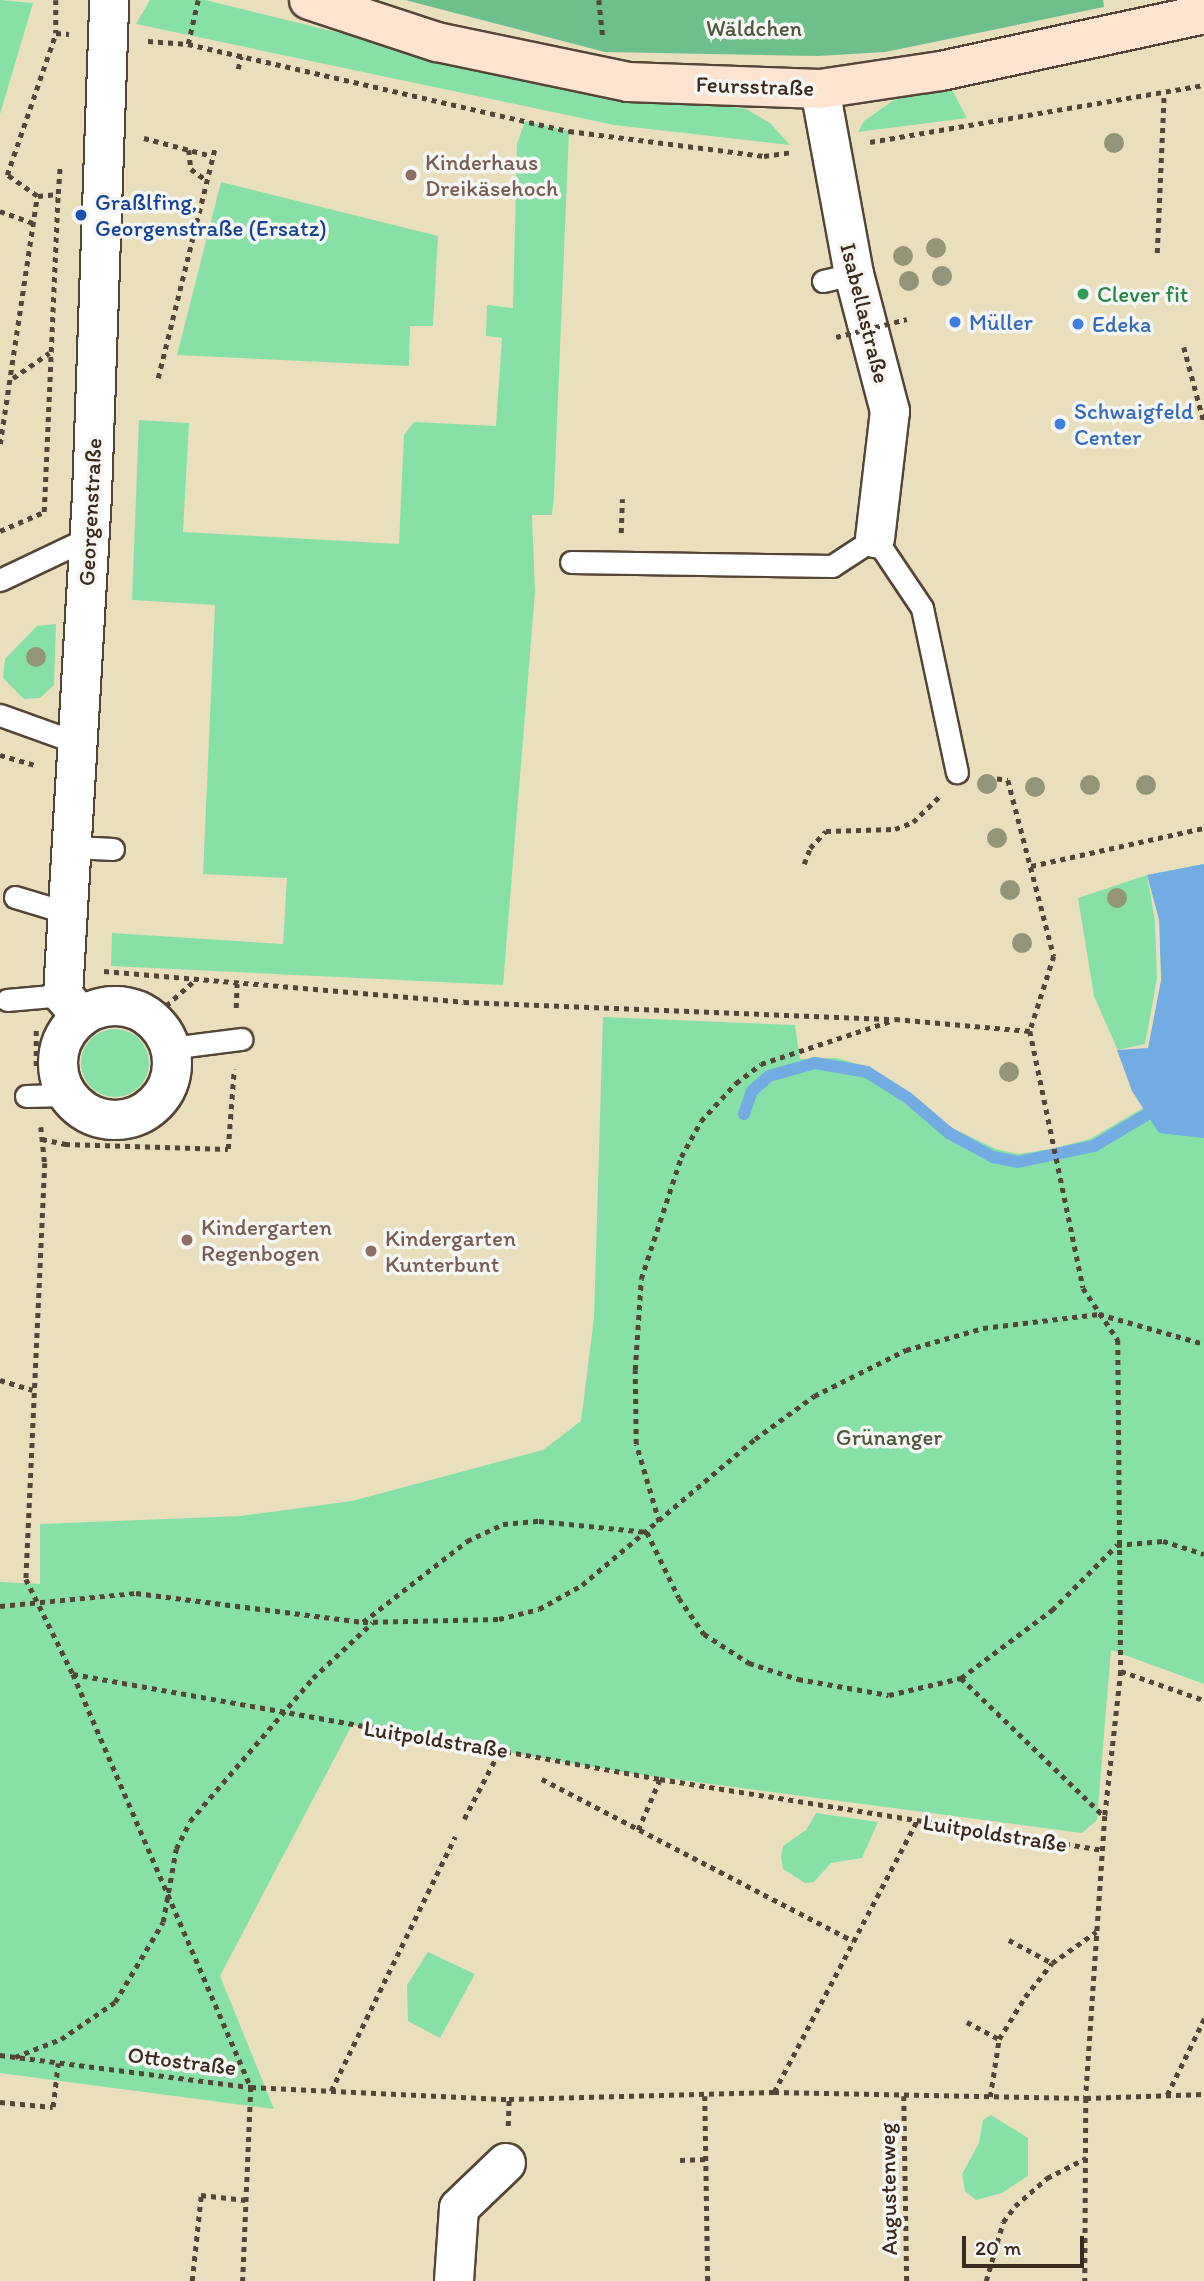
<!DOCTYPE html>
<meta charset="utf-8">
<style>
body{margin:0}
#map{position:relative;width:1204px;height:2281px;overflow:hidden;background:#eadfbc;font-family:Itim,sans-serif}
div>[style]{position:absolute}
[style*='--x']{left:calc(var(--x)*1px);top:calc(var(--y)*1px);width:calc(var(--w)*1px);rotate:calc(var(--a)*1deg)}
.green>*{inset:0;background:#87e1a7}
.round{border-radius:50%}
.forest>*{inset:0;background:#6dbf8c}
.water>*{inset:0;background:#73ace3}
.pier>*{inset:0;background:#eadfbc}
.stream>*{height:12px;margin:-6px;padding:0 6px;transform-origin:6px;border-radius:6px;background:#73ace3}
.path>*{height:4.5px;margin-top:-2.25px;transform-origin:0;background:repeating-linear-gradient(90deg,#554536 0 5px,transparent 0 10px)}
.roads{filter:drop-shadow(2px 0 #554536) drop-shadow(-2px 0 #554536) drop-shadow(0 2px #554536) drop-shadow(0 -2px #554536)}
.lane>*{height:21px;margin:-10.5px;padding:0 10.5px;transform-origin:10.5px;border-radius:10.5px;background:#fff}
.street>*{height:38px;margin:-19px;padding:0 19px;transform-origin:19px;border-radius:19px;background:#fff}
.street>.ring{margin:-19px;padding:0;box-sizing:content-box;background:none;border:38px solid #fff;border-radius:50%}
.secondary>*{height:38px;margin:-19px;padding:0 19px;transform-origin:19px;border-radius:19px;background:#fde4d0}
.path-bridge>*{height:4.5px;margin-top:-2.25px;transform-origin:0;background:repeating-linear-gradient(90deg,#554536 0 5px,transparent 0 10px)}
.trees>*{width:20px;height:20px;margin:-10px;border-radius:50%;background:#949578}
.dots>*{width:19px;height:19px;translate:-50% -50%;box-sizing:border-box;border:4px solid #f6f6f2;border-radius:50%}
span{translate:-50% -50%;white-space:nowrap;text-align:center;line-height:1.15;-webkit-text-stroke:7px #f6f6f2;paint-order:stroke}
.park-label{font-size:23px;color:#4e5840}
.street-label{font-size:23px;color:#3b2a1e}
.education-label{font-size:23px;color:#785e54}
.left{translate:0 -50%;text-align:left}
.transit-label{font-size:23px;color:#164399}
.leisure-label{font-size:23px;color:#27864d}
.shop-label{font-size:23px;color:#366cbe}
.scale{position:absolute;left:962px;top:2236px;width:122px;height:32px;box-sizing:border-box;border:4px solid #3b2a1e;border-top:0;padding-left:9px;font-size:21px;line-height:24px;white-space:nowrap;color:#3b2a1e;-webkit-text-stroke:5px #f6f6f2;paint-order:stroke}
</style>
<div id="map">
<div class="green">
<i style="clip-path:polygon(0 0,33px 3px,0 114px)"></i>
<i style="clip-path:polygon(150px 0,205px 0,480px 67px,746px 109px,770px 123px,790px 145px,614px 125px,136px 24px)"></i>
<i style="clip-path:polygon(951px 88px,967px 118px,858px 132px,864px 121px,894px 100px)"></i>
<i style="clip-path:polygon(525px 121px,569px 131px,554px 494px,552px 515px,532px 515px,535px 592px,503px 985px,111px 966px,112px 933px,283px 944px,287px 878px,203px 874px,215px 605px,132px 600px,139px 420px,189px 423px,183px 532px,399px 544px,404px 435px,414px 422px,496px 426px,502px 338px,486px 336px,487px 305px,513px 308px,517px 144px)"></i>
<i style="clip-path:polygon(221px 182px,438px 236px,433px 326px,410px 326px,409px 366px,177px 355px)"></i>
<i style="clip-path:polygon(56px 624px,54px 685px,40px 698px,24px 699px,3px 678px,5px 659px,37px 626px)"></i>
<i style="clip-path:polygon(1204px 864px,1204px 1684px,1111px 1650px,1097px 1820px,1082px 1833px,628px 1773px,352px 1725px,220px 1976px,274px 2109px,0 2073px,0 1582px,40px 1584px,40px 1524px,240px 1516px,352px 1501px,543px 1450px,581px 1421px,594px 1318px,603px 1017px,795px 1025px,800px 1059px,836px 1058px,869px 1067px,952px 1128px,996px 1149px,1018px 1154px,1051px 1149px,1090px 1139px,1143px 1108px,1094px 996px,1078px 898px,1147px 875px)"></i>
<i class="round" style="left:81px;top:1029px;width:68px;height:68px"></i>
<i style="clip-path:polygon(816px 1813px,878px 1822px,862px 1858px,831px 1863px,814px 1882px,805px 1883px,783px 1869px,781px 1857px,783px 1846px,806px 1830px)"></i>
<i style="clip-path:polygon(428px 1952px,475px 1974px,440px 2038px,408px 2021px,407px 1985px)"></i>
<i style="clip-path:polygon(991px 2115px,1028px 2138px,1028px 2176px,1002px 2193px,976px 2200px,965px 2191px,962px 2174px,979px 2143px,983px 2120px)"></i>
</div>
<div class="forest">
<i style="clip-path:polygon(405px 0,1103px 0,1104px 7px,885px 52px,817px 56px,605px 52px)"></i>
</div>
<div class="water">
<i style="clip-path:polygon(1204px 864px,1204px 1138px,1159px 1133px,1132px 1091px,1117px 1050px,1148px 1047px,1161px 980px,1159px 920px,1147px 875px)"></i>
</div>
<div class="pier">
<i style="clip-path:polygon(1147px 875px,1159px 920px,1161px 980px,1148px 1048px,1117px 1050px,1145px 1044px,1157px 979px,1155px 921px)"></i>
</div>
<div class="stream">
<i style="--x:744;--y:1114;--w:24;--a:-71"></i>
<i style="--x:752;--y:1091;--w:23;--a:-41"></i>
<i style="--x:769;--y:1076;--w:48;--a:-15.8"></i>
<i style="--x:815;--y:1063;--w:53;--a:9.8"></i>
<i style="--x:867;--y:1072;--w:49;--a:32.4"></i>
<i style="--x:908;--y:1098;--w:54;--a:40.5"></i>
<i style="--x:949;--y:1133;--w:50;--a:28.6"></i>
<i style="--x:993;--y:1157;--w:25;--a:11"></i>
<i style="--x:1018;--y:1162;--w:78;--a:-11.9"></i>
<i style="--x:1094;--y:1146;--w:61;--a:-30.8"></i>
</div>
<div class="path">
<i style="--x:56;--y:0;--w:33;--a:90"></i>
<i style="--x:56;--y:33;--w:13;--a:4"></i>
<i style="--x:599;--y:0;--w:37;--a:84"></i>
<i style="--x:148;--y:41;--w:40;--a:4.3"></i>
<i style="--x:188;--y:44;--w:391;--a:12.9"></i>
<i style="--x:569;--y:131;--w:197;--a:7.3"></i>
<i style="--x:764;--y:156;--w:28;--a:-8"></i>
<i style="--x:188;--y:44;--w:45;--a:-77.2"></i>
<i style="--x:238;--y:69;--w:13;--a:-77"></i>
<i style="--x:144;--y:138;--w:70;--a:14.8"></i>
<i style="--x:870;--y:142;--w:339;--a:-9.7"></i>
<i style="--x:189;--y:150;--w:19;--a:84"></i>
<i style="--x:191;--y:169;--w:19;--a:36"></i>
<i style="--x:38;--y:196;--w:20;--a:-6"></i>
<i style="--x:58;--y:194;--w:27;--a:-86"></i>
<i style="--x:0;--y:211;--w:35;--a:20"></i>
<i style="--x:1157;--y:253;--w:159;--a:-87.5"></i>
<i style="--x:1184;--y:347;--w:78;--a:75.1"></i>
<i style="--x:13;--y:378;--w:44;--a:-34.8"></i>
<i style="--x:158;--y:378;--w:237;--a:-76.1"></i>
<i style="--x:0;--y:444;--w:251;--a:-81.5"></i>
<i style="--x:37;--y:196;--w:37;--a:-145"></i>
<i style="--x:7;--y:175;--w:150;--a:-71"></i>
<i style="--x:0;--y:531;--w:48;--a:-23.4"></i>
<i style="--x:44;--y:512;--w:318;--a:-87.5"></i>
<i style="--x:621;--y:533;--w:34;--a:-88"></i>
<i style="--x:0;--y:755;--w:37;--a:16"></i>
<i style="--x:987;--y:777;--w:21;--a:8"></i>
<i style="--x:1008;--y:780;--w:182;--a:75.4"></i>
<i style="--x:1054;--y:956;--w:79;--a:107.7"></i>
<i style="--x:1030;--y:1031;--w:262;--a:78.3"></i>
<i style="--x:1083;--y:1288;--w:63;--a:56.1"></i>
<i style="--x:1118;--y:1340;--w:331;--a:89.5"></i>
<i style="--x:1121;--y:1671;--w:146;--a:96.3"></i>
<i style="--x:1105;--y:1816;--w:283;--a:93.9"></i>
<i style="--x:1086;--y:2098;--w:183;--a:90.3"></i>
<i style="--x:804;--y:864;--w:17;--a:-69"></i>
<i style="--x:810;--y:848;--w:23;--a:-47"></i>
<i style="--x:826;--y:831;--w:69;--a:-1.7"></i>
<i style="--x:895;--y:829;--w:19;--a:-21"></i>
<i style="--x:913;--y:822;--w:36;--a:-44"></i>
<i style="--x:1031;--y:866;--w:177;--a:-12.4"></i>
<i style="--x:104;--y:971;--w:361;--a:4.9"></i>
<i style="--x:464;--y:1002;--w:431;--a:2.3"></i>
<i style="--x:895;--y:1019;--w:136;--a:5.1"></i>
<i style="--x:236;--y:1008;--w:24;--a:-88"></i>
<i style="--x:151;--y:1019;--w:59;--a:-41.6"></i>
<i style="--x:36;--y:1066;--w:37;--a:-90"></i>
<i style="--x:41;--y:1127;--w:36;--a:84"></i>
<i style="--x:45;--y:1163;--w:416;--a:92.6"></i>
<i style="--x:26;--y:1579;--w:106;--a:63.7"></i>
<i style="--x:73;--y:1674;--w:450;--a:66.7"></i>
<i style="--x:251;--y:2087;--w:194;--a:92.4"></i>
<i style="--x:42;--y:1139;--w:24;--a:12"></i>
<i style="--x:65;--y:1144;--w:163;--a:1.8"></i>
<i style="--x:228;--y:1149;--w:80;--a:-85.7"></i>
<i style="--x:0;--y:1380;--w:34;--a:17"></i>
<i style="--x:659;--y:1522;--w:81;--a:-106.4"></i>
<i style="--x:636;--y:1444;--w:74;--a:-90.8"></i>
<i style="--x:635;--y:1370;--w:91;--a:-86.2"></i>
<i style="--x:641;--y:1279;--w:128;--a:-71.8"></i>
<i style="--x:681;--y:1157;--w:41;--a:-60.9"></i>
<i style="--x:701;--y:1121;--w:52;--a:-47.4"></i>
<i style="--x:736;--y:1083;--w:31;--a:-37"></i>
<i style="--x:761;--y:1064;--w:137;--a:-18.3"></i>
<i style="--x:0;--y:1606;--w:137;--a:-5.5"></i>
<i style="--x:136;--y:1593;--w:229;--a:7.3"></i>
<i style="--x:363;--y:1622;--w:136;--a:-1.3"></i>
<i style="--x:499;--y:1619;--w:41;--a:-14"></i>
<i style="--x:539;--y:1609;--w:49;--a:-29.2"></i>
<i style="--x:582;--y:1585;--w:226;--a:-40.2"></i>
<i style="--x:755;--y:1439;--w:73;--a:-36.1"></i>
<i style="--x:814;--y:1396;--w:103;--a:-26.6"></i>
<i style="--x:906;--y:1350;--w:80;--a:-15.9"></i>
<i style="--x:983;--y:1328;--w:117;--a:-6.9"></i>
<i style="--x:1099;--y:1314;--w:109;--a:15.9"></i>
<i style="--x:363;--y:1622;--w:132;--a:-37.9"></i>
<i style="--x:467;--y:1541;--w:40;--a:-25"></i>
<i style="--x:503;--y:1524;--w:36;--a:-5"></i>
<i style="--x:539;--y:1521;--w:109;--a:5.8"></i>
<i style="--x:647;--y:1532;--w:73;--a:64.1"></i>
<i style="--x:679;--y:1598;--w:44;--a:55.2"></i>
<i style="--x:704;--y:1634;--w:54;--a:32.8"></i>
<i style="--x:749;--y:1663;--w:52;--a:18.1"></i>
<i style="--x:798;--y:1679;--w:92;--a:10"></i>
<i style="--x:889;--y:1695;--w:74;--a:-13.3"></i>
<i style="--x:961;--y:1678;--w:114;--a:-36.8"></i>
<i style="--x:1052;--y:1610;--w:92;--a:-45"></i>
<i style="--x:1117;--y:1545;--w:46;--a:-5"></i>
<i style="--x:1163;--y:1541;--w:43;--a:17.6"></i>
<i style="--x:1121;--y:1671;--w:88;--a:19.3"></i>
<i style="--x:73;--y:1674;--w:596;--a:10.14"></i>
<i style="--x:660;--y:1779;--w:449;--a:9.1"></i>
<i style="--x:961;--y:1678;--w:199;--a:44"></i>
<i style="--x:542;--y:1779;--w:351;--a:27.5"></i>
<i style="--x:464;--y:1819;--w:78;--a:-62.4"></i>
<i style="--x:638;--y:1830;--w:56;--a:-66.7"></i>
<i style="--x:1009;--y:1940;--w:49;--a:28.1"></i>
<i style="--x:967;--y:2022;--w:36;--a:28"></i>
<i style="--x:0;--y:2055;--w:253;--a:7.3"></i>
<i style="--x:251;--y:2087;--w:258;--a:2.7"></i>
<i style="--x:509;--y:2099;--w:265;--a:-1.5"></i>
<i style="--x:774;--y:2092;--w:312;--a:1.1"></i>
<i style="--x:1086;--y:2098;--w:118;--a:-1.9"></i>
<i style="--x:15;--y:2057;--w:49;--a:-21.4"></i>
<i style="--x:61;--y:2039;--w:65;--a:-34.4"></i>
<i style="--x:115;--y:2002;--w:93;--a:-59"></i>
<i style="--x:163;--y:1922;--w:74;--a:-79.9"></i>
<i style="--x:176;--y:1849;--w:31;--a:-63"></i>
<i style="--x:190;--y:1821;--w:189;--a:-49.3"></i>
<i style="--x:313;--y:1678;--w:81;--a:-43"></i>
<i style="--x:331;--y:2091;--w:283;--a:-64"></i>
<i style="--x:774;--y:2092;--w:306;--a:-62.2"></i>
<i style="--x:1167;--y:2095;--w:85;--a:-64"></i>
<i style="--x:705;--y:2096;--w:185;--a:89.1"></i>
<i style="--x:904;--y:2096;--w:185;--a:89.1"></i>
<i style="--x:990;--y:2097;--w:59;--a:-81.2"></i>
<i style="--x:999;--y:2039;--w:49;--a:-58.2"></i>
<i style="--x:1025;--y:1997;--w:43;--a:-51.5"></i>
<i style="--x:1052;--y:1963;--w:54;--a:-35.2"></i>
<i style="--x:0;--y:2102;--w:53;--a:5.4"></i>
<i style="--x:53;--y:2107;--w:44;--a:-83.5"></i>
<i style="--x:508;--y:2126;--w:27;--a:-88"></i>
<i style="--x:680;--y:2160;--w:26;--a:-2"></i>
<i style="--x:192;--y:2281;--w:86;--a:-84"></i>
<i style="--x:201;--y:2195;--w:45;--a:6.3"></i>
<i style="--x:986;--y:2281;--w:61;--a:-73.9"></i>
<i style="--x:1003;--y:2222;--w:20;--a:-53"></i>
<i style="--x:1015;--y:2206;--w:43;--a:-41.2"></i>
<i style="--x:1047;--y:2178;--w:44;--a:-27.1"></i>
</div>
<div class="roads">
<div class="lane">
<i style="--x:823;--y:281;--w:32;--a:-13"></i>
<i style="--x:571;--y:562;--w:261;--a:0.9"></i>
<i style="--x:832;--y:566;--w:51;--a:-33.1"></i>
<i style="--x:875;--y:538;--w:84;--a:56.1"></i>
<i style="--x:922;--y:608;--w:168;--a:78"></i>
<i style="--x:0;--y:580;--w:100;--a:-25.5"></i>
<i style="--x:0;--y:715;--w:83;--a:19.7"></i>
<i style="--x:73;--y:847;--w:40;--a:2.9"></i>
<i style="--x:15;--y:897;--w:55;--a:16.8"></i>
<i style="--x:7;--y:1000;--w:56;--a:-5.1"></i>
<i style="--x:170;--y:1048;--w:72;--a:-7.2"></i>
<i style="--x:26;--y:1096;--w:41;--a:-1.4"></i>
</div>
<div class="street">
<i style="--x:820;--y:89;--w:188;--a:79.6"></i>
<i style="--x:854;--y:274;--w:142;--a:75.3"></i>
<i style="--x:890;--y:411;--w:128;--a:96.7"></i>
<i class="ring" style="left:58px;top:1006px;width:76px;height:76px"></i>
<i style="--x:81;--y:1017;--w:28;--a:-129"></i>
<i style="--x:63;--y:995;--w:501;--a:-86.68"></i>
<i style="--x:92;--y:495;--w:495;--a:-88"></i>
<i style="--x:454;--y:2281;--w:73;--a:-86.1"></i>
<i style="--x:459;--y:2208;--w:65;--a:-43.8"></i>
</div>
<div class="secondary">
<i style="--x:309;--y:0;--w:135;--a:18.2"></i>
<i style="--x:437;--y:42;--w:195;--a:11.8"></i>
<i style="--x:628;--y:82;--w:192;--a:2.1"></i>
<i style="--x:820;--y:89;--w:122;--a:-8.5"></i>
<i style="--x:941;--y:71;--w:269;--a:-12.2"></i>
</div>
</div>
<div class="path-bridge">
<i style="--x:836;--y:337;--w:73;--a:-14.2"></i>
</div>
<div class="trees">
<i style="left:1114px;top:143px"></i>
<i style="left:936px;top:248px"></i>
<i style="left:903px;top:256px"></i>
<i style="left:942px;top:276px"></i>
<i style="left:909px;top:281px"></i>
<i style="left:36px;top:657px"></i>
<i style="left:987px;top:784px"></i>
<i style="left:1090px;top:785px"></i>
<i style="left:1146px;top:785px"></i>
<i style="left:1035px;top:787px"></i>
<i style="left:997px;top:838px"></i>
<i style="left:1010px;top:890px"></i>
<i style="left:1117px;top:898px"></i>
<i style="left:1022px;top:943px"></i>
<i style="left:1009px;top:1072px"></i>
</div>
<div class="dots">
<i style="left:411px;top:175px;background:#8d6e63"></i>
<i style="left:81px;top:215px;background:#1a4fb4"></i>
<i style="left:1083px;top:294px;background:#2e9e5b"></i>
<i style="left:955px;top:322px;background:#3f7fe0"></i>
<i style="left:1078px;top:324px;background:#3f7fe0"></i>
<i style="left:1060px;top:424px;background:#3f7fe0"></i>
<i style="left:187px;top:1240px;background:#8d6e63"></i>
<i style="left:371px;top:1251px;background:#8d6e63"></i>
</div>
<div class="park-label">
<span style="left:754px;top:28px">Wäldchen</span>
<span style="left:889px;top:1437px">Grünanger</span>
</div>
<div class="street-label">
<span style="left:755px;top:86px;rotate:2deg">Feursstraße</span>
<span style="left:865px;top:313px;rotate:76deg">Isabellastraße</span>
<span style="left:90px;top:512px;rotate:-87deg">Georgenstraße</span>
<span style="left:436px;top:1739px;rotate:9deg">Luitpoldstraße</span>
<span style="left:995px;top:1833px;rotate:9deg">Luitpoldstraße</span>
<span style="left:182px;top:2061px;rotate:7deg">Ottostraße</span>
<span style="left:888px;top:2189px;rotate:-91deg">Augustenweg</span>
</div>
<div class="education-label">
<span class="left" style="left:425px;top:175px">Kinderhaus<br>Dreikäsehoch</span>
<span class="left" style="left:201px;top:1240px">Kindergarten<br>Regenbogen</span>
<span class="left" style="left:385px;top:1251px">Kindergarten<br>Kunterbunt</span>
</div>
<div class="transit-label">
<span class="left" style="left:95px;top:215px">Graßlfing,<br>Georgenstraße (Ersatz)</span>
</div>
<div class="leisure-label">
<span class="left" style="left:1097px;top:294px">Clever fit</span>
</div>
<div class="shop-label">
<span class="left" style="left:969px;top:322px">Müller</span>
<span class="left" style="left:1092px;top:324px">Edeka</span>
<span class="left" style="left:1074px;top:424px">Schwaigfeld<br>Center</span>
</div>
<div class="scale">20 m</div>
</div>
